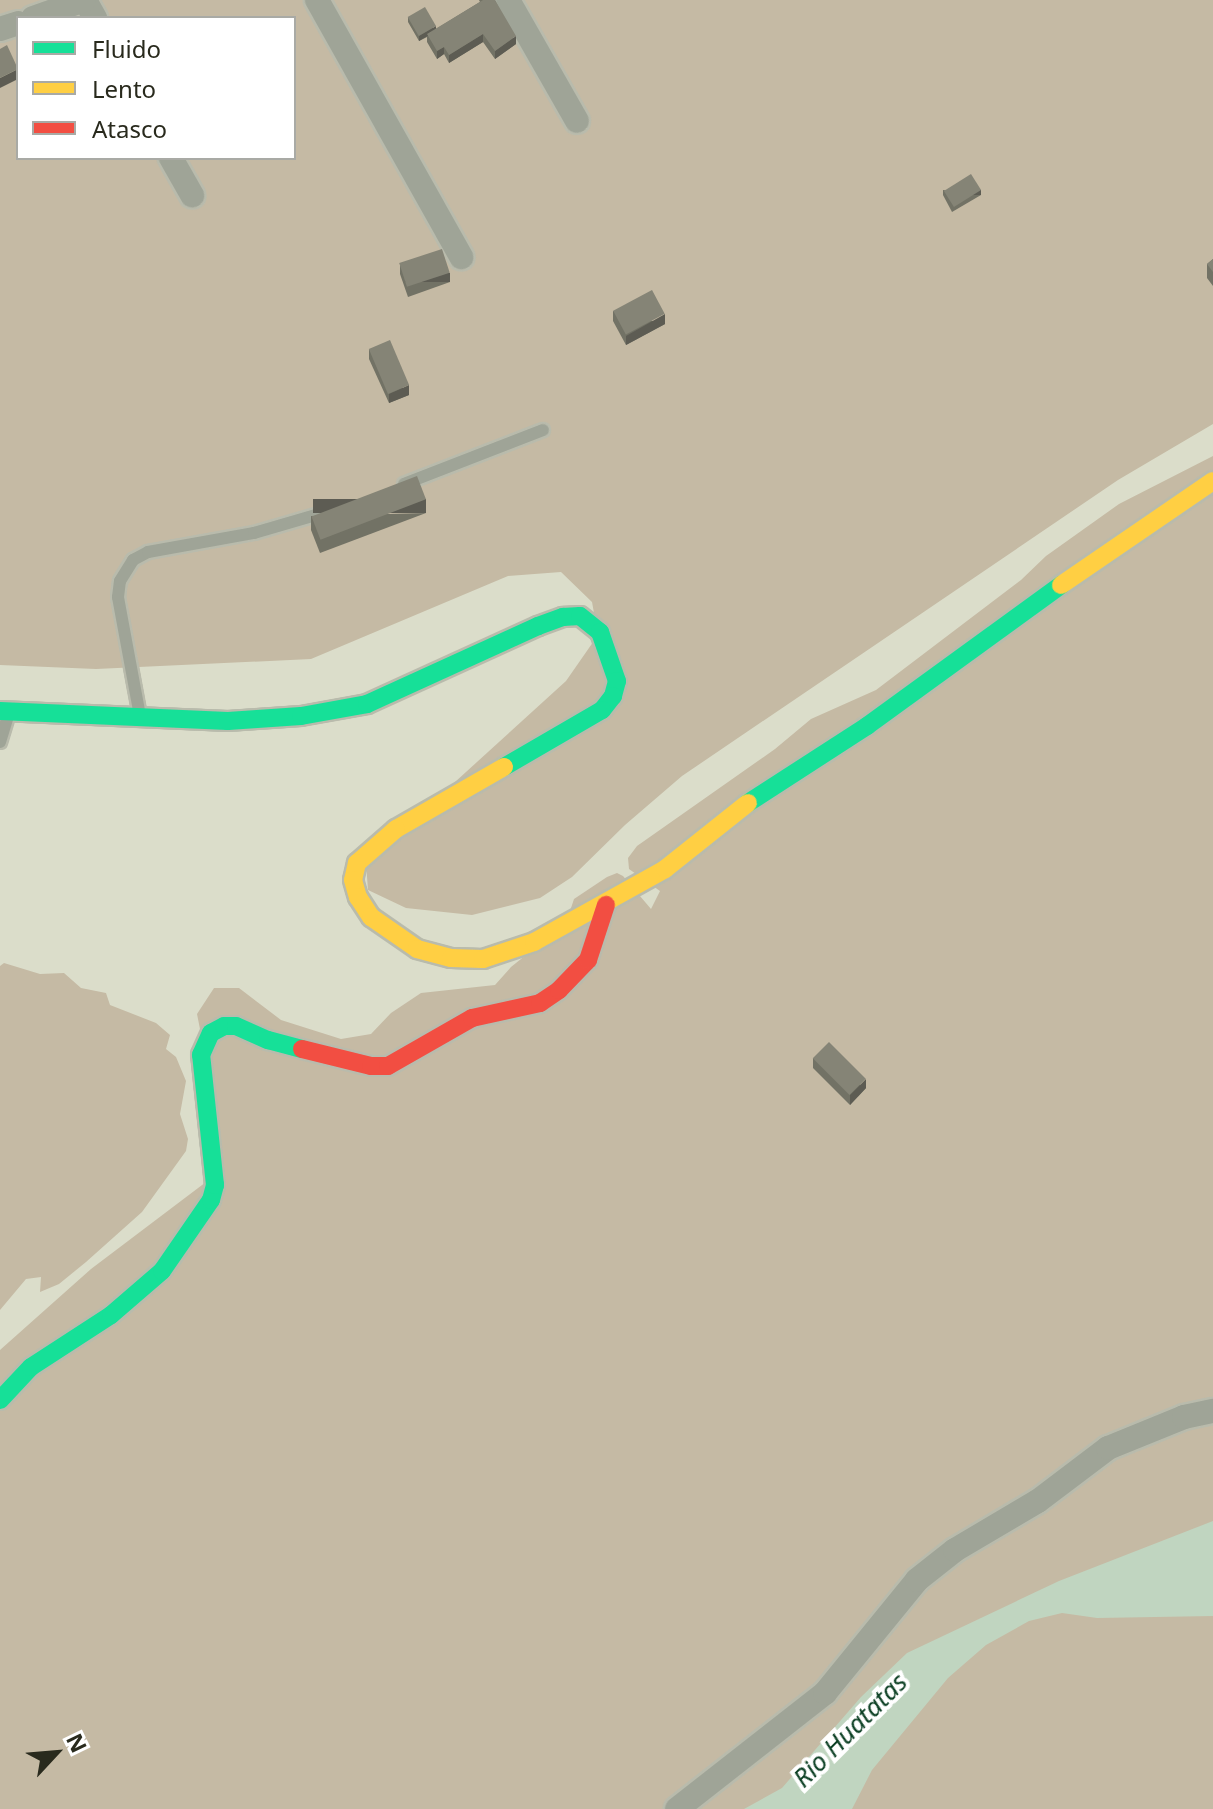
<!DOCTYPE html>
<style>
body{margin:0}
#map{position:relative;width:1213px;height:1809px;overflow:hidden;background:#dbddca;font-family:"Noto Sans",sans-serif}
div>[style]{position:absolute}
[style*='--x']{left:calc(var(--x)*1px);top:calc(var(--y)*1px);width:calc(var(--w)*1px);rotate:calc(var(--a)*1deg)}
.forest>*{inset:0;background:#c5baa4}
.water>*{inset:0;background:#c0d5c0}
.roads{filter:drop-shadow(2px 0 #b9bbac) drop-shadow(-2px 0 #b9bbac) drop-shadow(0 2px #b9bbac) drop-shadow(0 -2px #b9bbac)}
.lane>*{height:12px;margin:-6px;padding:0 6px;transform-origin:6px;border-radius:6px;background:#9fa497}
.street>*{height:24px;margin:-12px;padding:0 12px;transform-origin:12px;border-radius:12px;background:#9fa497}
.fast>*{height:18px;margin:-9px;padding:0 9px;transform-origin:9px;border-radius:9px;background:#16e098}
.slow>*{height:18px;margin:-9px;padding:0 9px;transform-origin:9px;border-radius:9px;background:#ffcf43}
.jam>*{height:18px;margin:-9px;padding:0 9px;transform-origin:9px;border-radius:9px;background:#f24e42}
.wall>*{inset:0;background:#727265}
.shaded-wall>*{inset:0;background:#5d5c53;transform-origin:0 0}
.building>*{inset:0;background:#858476;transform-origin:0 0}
span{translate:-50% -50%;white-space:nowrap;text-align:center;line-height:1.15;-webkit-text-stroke:8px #fff;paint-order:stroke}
.water-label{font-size:26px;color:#0c4024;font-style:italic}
.legend{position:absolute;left:16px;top:16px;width:280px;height:144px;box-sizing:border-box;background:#fff;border:2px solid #a9aaa5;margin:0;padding:10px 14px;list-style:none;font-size:24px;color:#292a1d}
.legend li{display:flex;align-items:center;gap:16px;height:40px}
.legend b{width:40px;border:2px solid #a9aaa5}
.north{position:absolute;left:16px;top:1713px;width:80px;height:80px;-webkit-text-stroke:6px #fff;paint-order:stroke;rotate:64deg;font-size:22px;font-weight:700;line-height:32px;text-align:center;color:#292a1d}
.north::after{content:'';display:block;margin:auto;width:28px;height:36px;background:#292a1d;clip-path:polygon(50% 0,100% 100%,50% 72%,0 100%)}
</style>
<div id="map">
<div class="forest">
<i style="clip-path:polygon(evenodd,0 0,1213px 0,1213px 424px,1118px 480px,682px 776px,625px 825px,572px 877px,540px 898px,472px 915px,406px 908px,368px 890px,366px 863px,566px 681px,598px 635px,592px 602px,561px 572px,508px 576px,311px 659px,96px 669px,0 665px,0 0,18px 18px,294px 18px,294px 158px,18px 158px,18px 18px)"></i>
<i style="clip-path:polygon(1213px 456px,1213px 1809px,0 1809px,0 1350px,91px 1269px,210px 1179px,201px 1034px,197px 1014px,214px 988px,239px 988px,281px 1020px,341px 1039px,371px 1034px,391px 1013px,421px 993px,495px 985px,511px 967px,566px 923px,574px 899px,607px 877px,617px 873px,623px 876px,651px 909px,660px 891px,629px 869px,628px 858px,637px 846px,775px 749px,811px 719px,876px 690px,1021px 580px,1046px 556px,1119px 504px)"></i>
<i style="clip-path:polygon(4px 963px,40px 974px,64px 973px,81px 988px,106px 993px,110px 1005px,156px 1023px,170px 1035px,166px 1049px,176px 1057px,186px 1081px,180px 1114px,188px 1139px,186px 1151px,142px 1212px,86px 1262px,59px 1284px,40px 1292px,41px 1277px,26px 1279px,0 1310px,0 966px)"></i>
</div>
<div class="water">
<i style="clip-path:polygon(1213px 1521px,1213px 1616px,1097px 1618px,1062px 1613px,1029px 1621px,986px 1645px,948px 1678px,872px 1770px,852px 1809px,744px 1809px,782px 1788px,861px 1697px,907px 1653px,1059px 1581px)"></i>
</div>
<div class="roads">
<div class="lane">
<i style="--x:404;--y:484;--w:149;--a:-21.2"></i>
<i style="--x:140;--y:716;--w:121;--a:-100.5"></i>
<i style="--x:118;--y:597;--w:16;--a:-83"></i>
<i style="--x:120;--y:581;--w:25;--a:-58"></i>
<i style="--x:133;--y:560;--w:17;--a:-28"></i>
<i style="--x:148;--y:552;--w:108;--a:-10.2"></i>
<i style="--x:254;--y:533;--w:75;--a:-16.3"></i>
<i style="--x:0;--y:742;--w:28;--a:-73"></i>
</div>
<div class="street">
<i style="--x:85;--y:0;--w:21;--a:61"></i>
<i style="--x:317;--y:0;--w:295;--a:60.7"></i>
<i style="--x:508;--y:0;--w:139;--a:60.3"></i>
<i style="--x:33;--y:18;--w:54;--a:-19.4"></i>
<i style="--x:0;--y:29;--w:19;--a:-18"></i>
<i style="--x:171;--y:158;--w:43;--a:60.4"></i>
<i style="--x:677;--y:1809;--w:188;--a:-38.1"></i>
<i style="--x:825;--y:1693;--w:146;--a:-50.8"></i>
<i style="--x:917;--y:1580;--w:48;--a:-38.3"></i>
<i style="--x:955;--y:1550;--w:96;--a:-30.6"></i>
<i style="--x:1038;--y:1501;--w:88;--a:-37.1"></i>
<i style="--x:1108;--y:1448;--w:82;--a:-22.2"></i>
<i style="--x:1184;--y:1417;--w:30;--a:-12"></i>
</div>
<div class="fast">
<i style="--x:0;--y:711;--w:228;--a:2.5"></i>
<i style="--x:228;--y:721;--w:73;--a:-3.9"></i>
<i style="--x:301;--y:716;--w:67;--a:-10.3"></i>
<i style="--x:367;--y:704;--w:188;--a:-24.5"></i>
<i style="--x:538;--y:626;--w:27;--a:-20"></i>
<i style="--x:563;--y:617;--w:17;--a:-3"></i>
<i style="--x:580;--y:616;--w:26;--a:39"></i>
<i style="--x:600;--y:632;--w:52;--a:70.9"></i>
<i style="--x:617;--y:681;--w:16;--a:105"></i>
<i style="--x:613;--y:696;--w:18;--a:128"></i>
<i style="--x:602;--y:710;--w:113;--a:149.8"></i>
<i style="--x:748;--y:803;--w:142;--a:-32.9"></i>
<i style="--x:867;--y:726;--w:240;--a:-36"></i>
<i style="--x:0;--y:1400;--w:45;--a:-46.8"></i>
<i style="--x:31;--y:1367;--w:95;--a:-33"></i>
<i style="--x:111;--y:1315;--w:67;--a:-40.8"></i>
<i style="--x:162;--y:1271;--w:86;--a:-55.4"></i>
<i style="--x:211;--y:1200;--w:16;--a:-75"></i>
<i style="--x:215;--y:1185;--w:131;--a:-96.1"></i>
<i style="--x:201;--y:1055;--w:24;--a:-66"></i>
<i style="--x:211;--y:1033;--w:15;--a:-28"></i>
<i style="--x:224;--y:1026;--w:12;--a:0"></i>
<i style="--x:236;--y:1026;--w:35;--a:24"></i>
<i style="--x:268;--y:1040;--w:35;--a:15"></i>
</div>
<div class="slow">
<i style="--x:1061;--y:585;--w:184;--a:-34.4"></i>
<i style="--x:504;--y:767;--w:125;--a:150.1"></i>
<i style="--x:396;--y:829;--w:52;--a:138.9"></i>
<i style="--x:357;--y:863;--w:17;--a:103"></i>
<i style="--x:353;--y:880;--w:18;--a:74"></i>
<i style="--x:358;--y:897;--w:24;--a:57"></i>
<i style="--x:371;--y:917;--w:56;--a:34.8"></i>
<i style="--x:417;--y:949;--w:35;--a:15"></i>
<i style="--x:451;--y:958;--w:32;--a:2"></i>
<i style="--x:483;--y:959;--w:54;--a:-18.4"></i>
<i style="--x:534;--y:942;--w:150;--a:-29.1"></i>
<i style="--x:665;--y:869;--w:106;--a:-38.5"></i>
</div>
<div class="jam">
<i style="--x:302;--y:1049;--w:71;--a:13.8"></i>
<i style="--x:371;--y:1066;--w:17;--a:0"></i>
<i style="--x:388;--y:1066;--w:97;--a:-29.7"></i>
<i style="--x:472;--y:1018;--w:70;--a:-12.4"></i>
<i style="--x:540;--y:1003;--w:23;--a:-34"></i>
<i style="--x:559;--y:990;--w:42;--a:-46"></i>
<i style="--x:588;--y:960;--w:58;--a:-71.9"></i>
</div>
</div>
<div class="wall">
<i style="clip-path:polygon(479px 0,495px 0,516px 44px,495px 59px,483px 42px,449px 63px,444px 54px,437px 59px,427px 42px,427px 37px,419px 41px,408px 22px,408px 17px,436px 29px,480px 2px)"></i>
<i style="clip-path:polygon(943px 190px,981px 195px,952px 212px,943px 195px)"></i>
<i style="clip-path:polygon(1213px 259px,1213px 286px,1207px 278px,1207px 264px)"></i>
<i style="clip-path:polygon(400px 264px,450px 282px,408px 297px,400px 274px)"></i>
<i style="clip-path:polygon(613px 311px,665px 324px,626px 345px,613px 321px)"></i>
<i style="clip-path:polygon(369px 349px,409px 395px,389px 403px,369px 359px)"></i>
<i style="clip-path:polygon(426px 513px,320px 553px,311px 530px,311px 516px)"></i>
<i style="clip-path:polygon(813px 1058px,866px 1088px,850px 1105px,813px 1068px)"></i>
</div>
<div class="shaded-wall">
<i style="clip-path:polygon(436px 26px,436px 31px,419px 41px,419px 36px)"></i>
<i style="clip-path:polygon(483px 34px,483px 42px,449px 63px,449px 55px)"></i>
<i style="clip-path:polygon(516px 36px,516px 44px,495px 59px,495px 51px)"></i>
<i style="clip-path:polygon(444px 47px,444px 54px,437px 59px,437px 51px)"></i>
<i style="clip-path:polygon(18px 69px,18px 79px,0 88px,0 78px)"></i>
<i style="left:981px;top:190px;width:5px;height:34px;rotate:90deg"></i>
<i style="left:450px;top:273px;width:9px;height:45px;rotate:90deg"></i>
<i style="clip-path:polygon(665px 314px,665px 324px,626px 345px,626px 336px)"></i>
<i style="clip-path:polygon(409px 385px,409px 395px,389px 403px,389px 394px)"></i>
<i style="left:426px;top:499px;width:14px;height:113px;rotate:90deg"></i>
<i style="clip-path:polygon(866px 1079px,866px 1088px,850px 1105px,850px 1095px)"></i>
</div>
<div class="building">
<i style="clip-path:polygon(483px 0,495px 0,516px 36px,495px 51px,483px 34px,449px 55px,444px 47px,437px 51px,427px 34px)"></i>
<i style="left:425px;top:7px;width:22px;height:20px;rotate:60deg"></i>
<i style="clip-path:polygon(7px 45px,18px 69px,0 78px,0 49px)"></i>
<i style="left:971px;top:174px;width:19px;height:32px;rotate:58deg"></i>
<i style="left:442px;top:249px;width:25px;height:45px;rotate:72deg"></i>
<i style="clip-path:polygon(1213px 259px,1213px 272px,1207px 264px)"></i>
<i style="left:652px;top:290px;width:27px;height:44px;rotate:62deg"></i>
<i style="left:390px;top:340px;width:49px;height:23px;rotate:67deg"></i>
<i style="left:417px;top:476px;width:25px;height:113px;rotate:69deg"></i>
<i style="left:829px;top:1042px;width:52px;height:23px;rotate:45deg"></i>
</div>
<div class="water-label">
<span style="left:850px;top:1730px;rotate:-45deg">Rio Huatatas</span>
</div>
<ul class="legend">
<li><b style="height:10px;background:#16e098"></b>Fluido</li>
<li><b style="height:10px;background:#ffcf43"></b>Lento</li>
<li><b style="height:10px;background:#f24e42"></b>Atasco</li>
</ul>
<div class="north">N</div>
</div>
